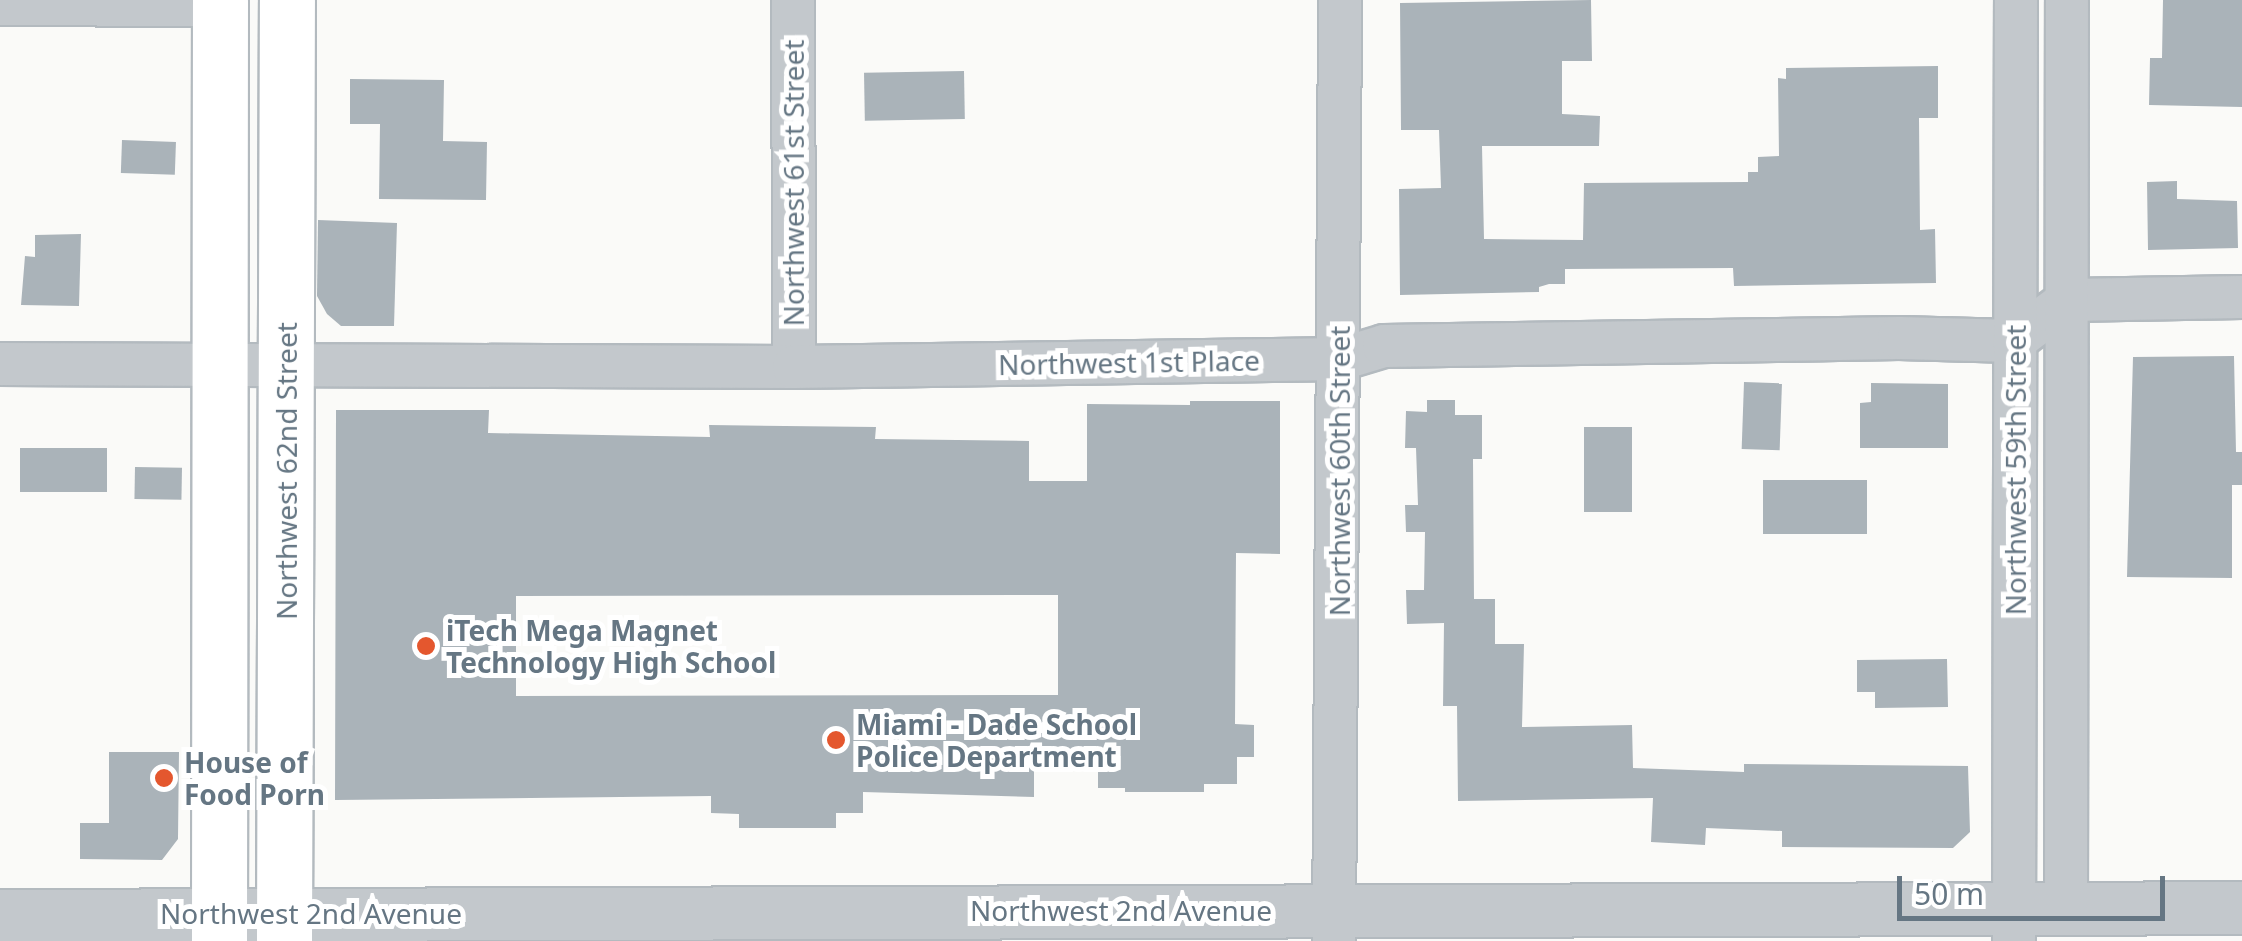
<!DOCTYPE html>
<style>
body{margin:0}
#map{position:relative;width:2242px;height:941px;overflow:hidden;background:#fafaf8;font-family:"Noto Sans",sans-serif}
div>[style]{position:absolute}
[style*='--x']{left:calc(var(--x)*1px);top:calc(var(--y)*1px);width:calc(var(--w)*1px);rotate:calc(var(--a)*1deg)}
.building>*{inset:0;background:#aab3b9;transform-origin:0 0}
.roads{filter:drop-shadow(2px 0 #b3babf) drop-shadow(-2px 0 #b3babf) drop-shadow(0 2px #b3babf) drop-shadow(0 -2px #b3babf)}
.minor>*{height:42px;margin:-21px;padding:0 21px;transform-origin:21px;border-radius:21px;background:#c3c8cc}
.tertiary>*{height:52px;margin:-26px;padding:0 26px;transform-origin:26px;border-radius:26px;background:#c3c8cc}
.secondary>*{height:55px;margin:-27.5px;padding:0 27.5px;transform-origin:27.5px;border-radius:27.5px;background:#fff}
.dots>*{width:28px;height:28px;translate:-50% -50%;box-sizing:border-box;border:5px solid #fff;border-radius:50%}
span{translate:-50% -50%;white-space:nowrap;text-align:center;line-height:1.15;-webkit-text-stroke:10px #fff;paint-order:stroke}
.street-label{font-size:28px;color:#657683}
.poi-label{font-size:28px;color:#657683;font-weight:700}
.left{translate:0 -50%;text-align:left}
.scale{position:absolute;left:1897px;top:876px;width:268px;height:45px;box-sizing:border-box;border:5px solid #657683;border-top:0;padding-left:12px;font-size:30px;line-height:35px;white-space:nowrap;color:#657683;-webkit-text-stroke:8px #fff;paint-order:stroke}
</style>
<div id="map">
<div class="building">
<i style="clip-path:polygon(1591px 0,1592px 61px,1562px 61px,1562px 114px,1600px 116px,1599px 146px,1482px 146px,1484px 239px,1583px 240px,1584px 183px,1748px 182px,1748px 172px,1758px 172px,1758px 157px,1779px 156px,1778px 78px,1786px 79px,1786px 68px,1938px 66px,1938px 118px,1919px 118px,1920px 230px,1935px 229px,1936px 283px,1734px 286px,1733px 268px,1565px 269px,1565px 284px,1549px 284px,1539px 287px,1539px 292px,1400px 295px,1399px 189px,1441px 188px,1439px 130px,1401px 130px,1400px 3px)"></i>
<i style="clip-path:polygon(2163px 0,2242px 0,2242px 107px,2149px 105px,2150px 58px,2162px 58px)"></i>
<i style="left:964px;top:71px;width:48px;height:100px;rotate:89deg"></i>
<i style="clip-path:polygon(350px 79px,444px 80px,443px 141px,487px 142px,486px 200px,379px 199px,380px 124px,350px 124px)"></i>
<i style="left:122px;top:140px;width:54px;height:33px;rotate:2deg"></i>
<i style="clip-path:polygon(2177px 181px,2177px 199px,2237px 201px,2238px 248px,2148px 250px,2147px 182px)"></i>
<i style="clip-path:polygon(318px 220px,397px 223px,394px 326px,341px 326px,327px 314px,317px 296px)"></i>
<i style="clip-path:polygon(81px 234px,79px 306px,21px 305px,25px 256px,35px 257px,35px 235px)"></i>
<i style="clip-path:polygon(2234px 356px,2236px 452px,2242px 452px,2242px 485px,2232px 485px,2232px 578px,2127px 577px,2133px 357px)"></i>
<i style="left:1744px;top:382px;width:38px;height:67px;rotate:2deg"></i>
<i style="clip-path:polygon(1871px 383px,1948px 384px,1948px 448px,1860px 448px,1860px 403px,1871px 402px)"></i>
<i style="clip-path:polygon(1427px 400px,1455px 400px,1455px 415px,1482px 415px,1482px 459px,1473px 459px,1474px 599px,1495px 599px,1495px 644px,1524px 644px,1522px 727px,1632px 725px,1633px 768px,1744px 772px,1744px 764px,1968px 766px,1970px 832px,1953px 848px,1782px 847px,1782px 831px,1706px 828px,1705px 845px,1651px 842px,1653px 798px,1458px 801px,1457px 706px,1443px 706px,1444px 623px,1407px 624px,1406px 590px,1424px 590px,1425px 532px,1406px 532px,1405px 505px,1418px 505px,1416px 448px,1405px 448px,1406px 411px,1427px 412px)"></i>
<i style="clip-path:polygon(evenodd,1190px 401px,1280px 401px,1280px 554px,1236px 553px,1235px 724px,1254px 725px,1254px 757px,1237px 757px,1237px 784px,1204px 784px,1204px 792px,1125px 792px,1125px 788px,1098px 788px,1098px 759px,1034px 759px,1034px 797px,863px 792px,863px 813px,836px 813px,836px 828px,739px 828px,739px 814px,711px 813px,711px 796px,335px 800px,336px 410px,489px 410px,488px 433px,710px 437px,709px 425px,876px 427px,875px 439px,1029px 441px,1029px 481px,1087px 481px,1087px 404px,1190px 405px,1190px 401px,1058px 595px,1058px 695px,516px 696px,516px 596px,1058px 595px)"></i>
<i style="left:1584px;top:427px;width:48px;height:85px"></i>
<i style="left:20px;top:448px;width:87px;height:44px"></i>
<i style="left:135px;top:467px;width:47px;height:32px;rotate:1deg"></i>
<i style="left:1867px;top:480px;width:54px;height:104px;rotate:90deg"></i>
<i style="clip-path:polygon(1947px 659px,1948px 707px,1875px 708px,1875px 692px,1857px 692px,1857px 660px)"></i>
<i style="clip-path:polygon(109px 752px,179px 752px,178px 839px,162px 860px,80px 859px,80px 823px,109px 823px)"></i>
</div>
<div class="roads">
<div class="minor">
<i style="--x:793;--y:0;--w:367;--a:89.8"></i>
<i style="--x:0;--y:4;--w:220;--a:0.3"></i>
<i style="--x:0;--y:364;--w:794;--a:0.22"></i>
<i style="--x:794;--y:367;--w:547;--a:-0.84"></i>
<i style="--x:1341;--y:359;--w:45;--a:-16.8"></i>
<i style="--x:1384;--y:346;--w:515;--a:-0.89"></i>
<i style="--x:1899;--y:338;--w:115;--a:1.5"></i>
<i style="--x:2014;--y:341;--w:68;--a:-37.2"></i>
<i style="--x:2068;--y:300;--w:174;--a:-1"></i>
<i style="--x:2066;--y:908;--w:908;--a:-89.94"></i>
<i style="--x:1334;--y:941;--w:941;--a:-89.63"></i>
<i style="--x:2014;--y:941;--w:941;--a:-89.88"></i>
</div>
<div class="tertiary">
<i style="--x:0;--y:916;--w:2242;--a:-0.2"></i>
</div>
<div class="secondary">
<i style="--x:219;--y:941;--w:941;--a:-89.94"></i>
<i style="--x:284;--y:941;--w:941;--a:-89.82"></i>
</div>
</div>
<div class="dots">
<i style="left:426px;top:646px;background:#e4572e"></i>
<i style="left:836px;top:740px;background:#e4572e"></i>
<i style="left:164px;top:778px;background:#e4572e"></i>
</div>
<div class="street-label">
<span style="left:793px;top:183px;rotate:-90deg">Northwest 61st Street</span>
<span style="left:1129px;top:362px;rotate:-1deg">Northwest 1st Place</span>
<span style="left:2015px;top:470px;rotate:-90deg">Northwest 59th Street</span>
<span style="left:286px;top:471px;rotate:-90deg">Northwest 62nd Street</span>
<span style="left:1339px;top:471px;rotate:-90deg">Northwest 60th Street</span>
<span style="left:1121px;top:910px">Northwest 2nd Avenue</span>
<span style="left:311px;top:913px">Northwest 2nd Avenue</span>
</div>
<div class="poi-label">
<span class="left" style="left:446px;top:646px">iTech Mega Magnet<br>Technology High School</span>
<span class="left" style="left:856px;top:740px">Miami - Dade School<br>Police Department</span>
<span class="left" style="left:184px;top:778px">House of<br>Food Porn</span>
</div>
<div class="scale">50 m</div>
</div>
